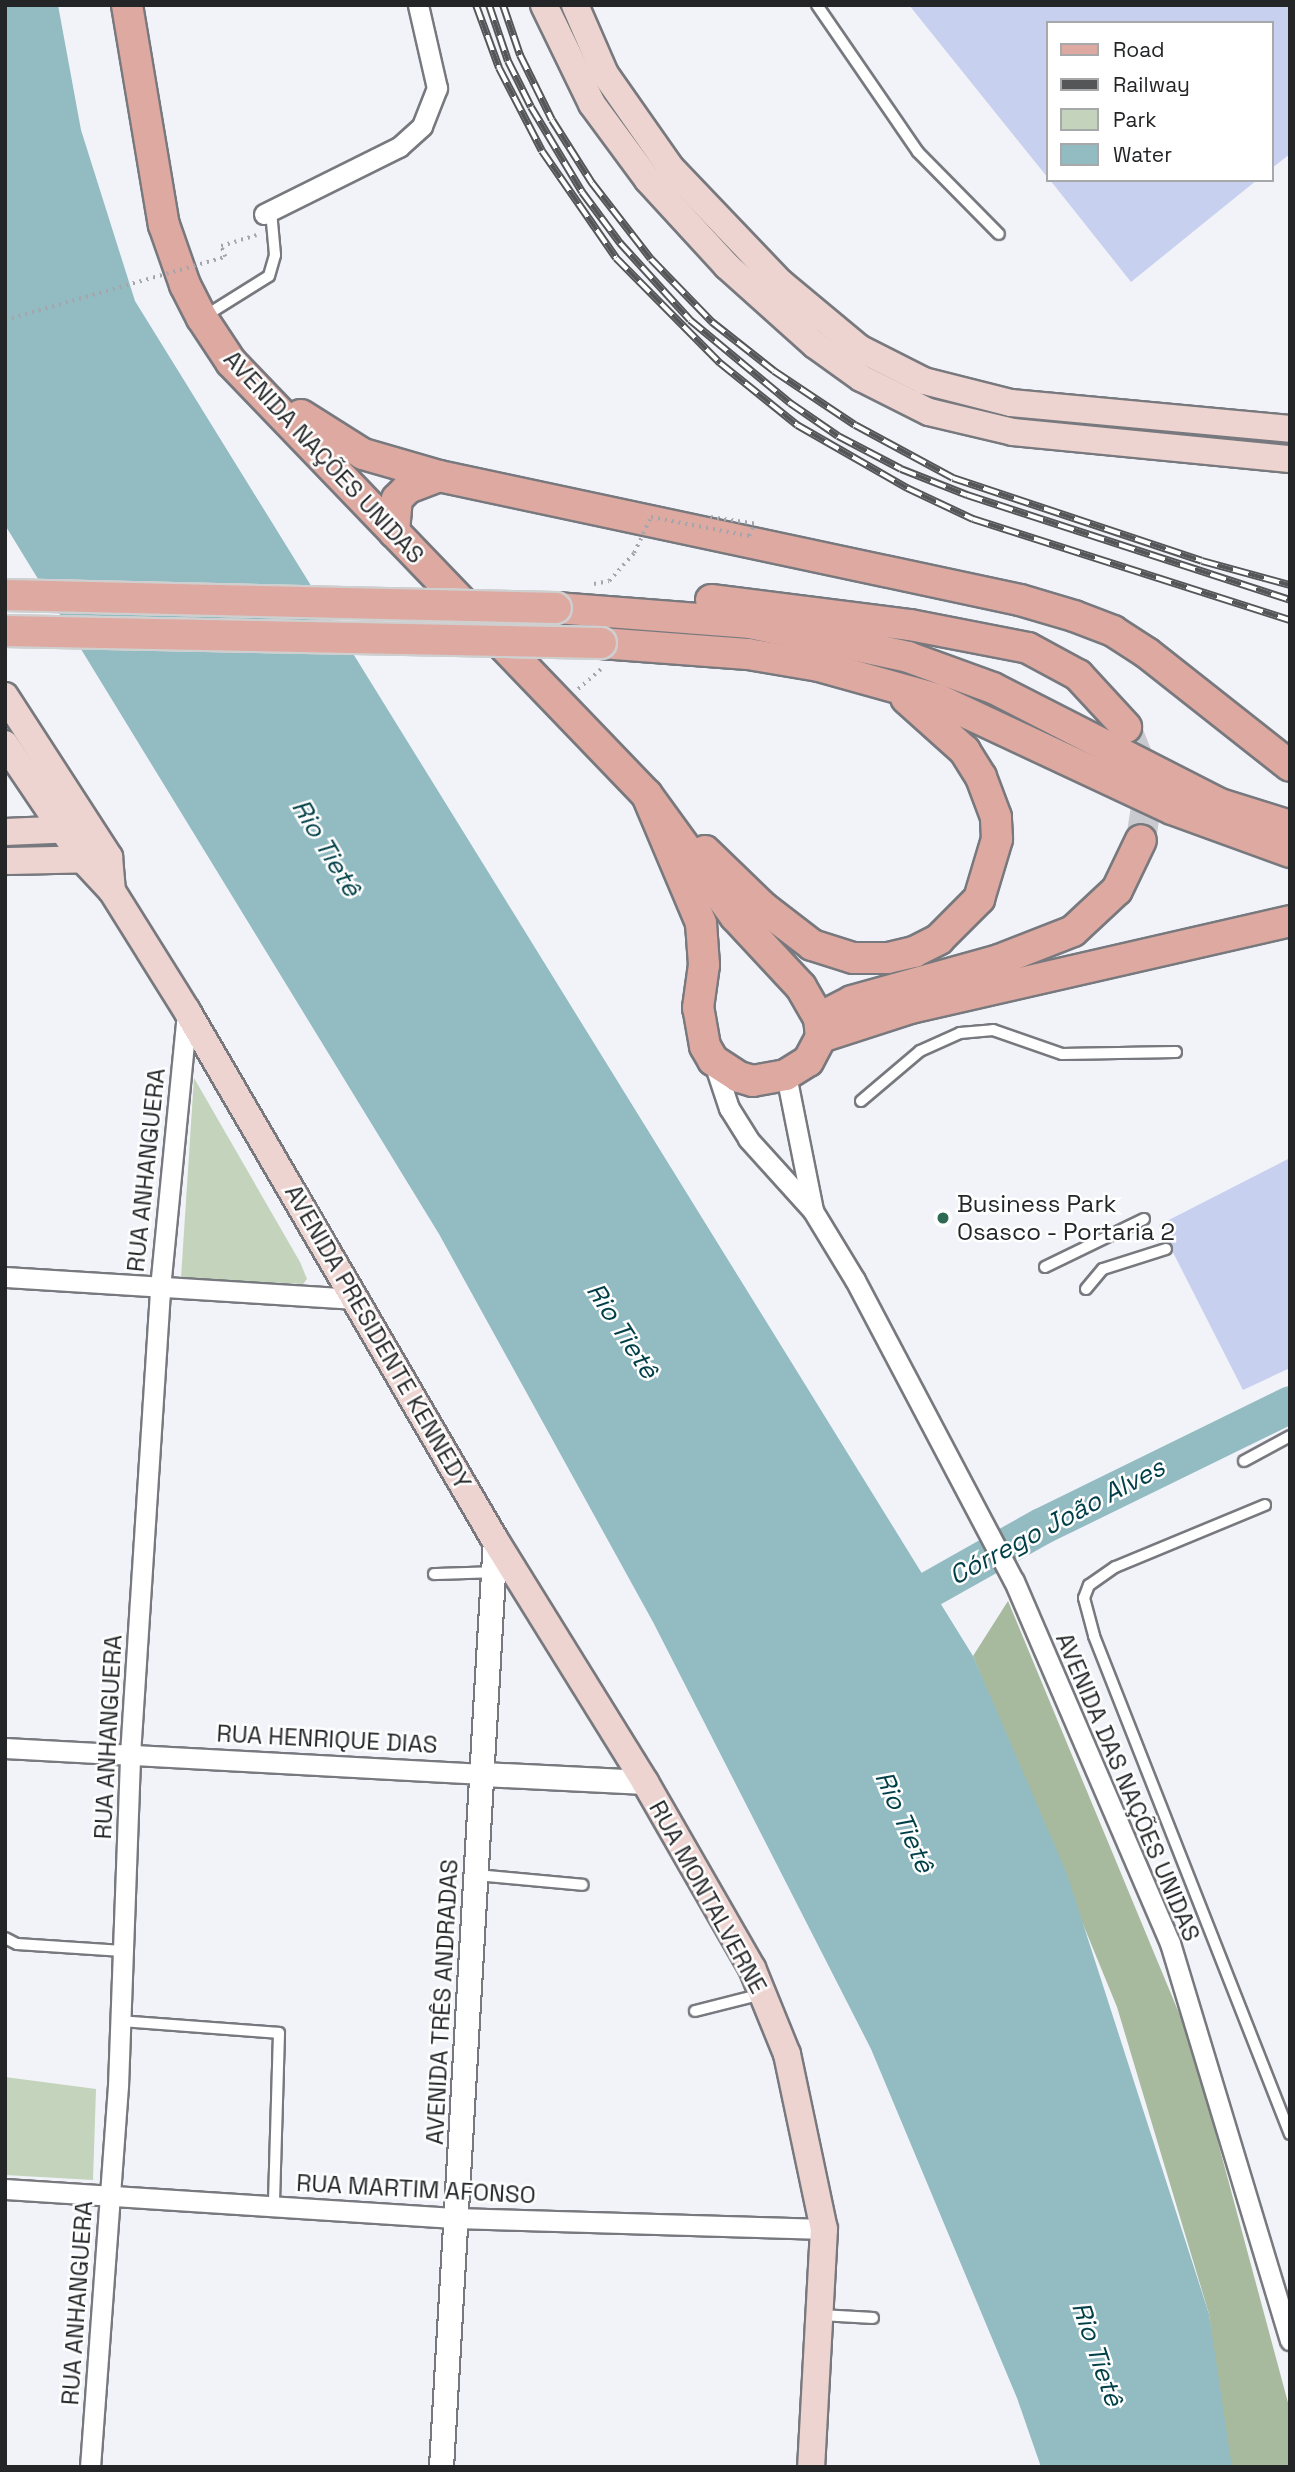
<!DOCTYPE html>
<meta charset="utf-8">
<style>
body{margin:0}
#map{position:relative;width:1295px;height:2472px;overflow:hidden;background:#f1f3f9;font-family:"Space Grotesk",sans-serif}
div>[style]{position:absolute}
[style*='--x']{left:calc(var(--x)*1px);top:calc(var(--y)*1px);width:calc(var(--w)*1px);rotate:calc(var(--a)*1deg)}
.green>*{inset:0;background:#c3d3bc}
.forest>*{inset:0;background:#a7ba9e}
.water>*{inset:0;background:#93bbc2}
.river>*{height:37px;margin:-18.5px;padding:0 18.5px;transform-origin:18.5px;border-radius:18.5px;background:#93bbc2}
.building>*{inset:0;background:#c7d0ef}
.primary-tunnel>*{height:30px;margin-top:-15px;transform-origin:0;background:repeating-linear-gradient(90deg,#c8cacf 0 30px,transparent 0 45px)}
.path>*{height:3.5px;margin-top:-1.75px;transform-origin:0;background:repeating-linear-gradient(90deg,#a5a6ab 0 2px,transparent 0 7px)}
.roads{filter:drop-shadow(2px 0 #77797e) drop-shadow(-2px 0 #77797e) drop-shadow(0 2px #77797e) drop-shadow(0 -2px #77797e)}
.service>*{height:10px;margin:-5px;padding:0 5px;transform-origin:5px;border-radius:5px;background:#fff}
.minor>*{height:19px;margin:-9.5px;padding:0 9.5px;transform-origin:9.5px;border-radius:9.5px;background:#fff}
.tertiary>*{height:23px;margin:-11.5px;padding:0 11.5px;transform-origin:11.5px;border-radius:11.5px;background:#fff}
.secondary>*{height:26px;margin:-13px;padding:0 13px;transform-origin:13px;border-radius:13px;background:#eed4d0}
.primary>*{height:30px;margin:-15px;padding:0 15px;transform-origin:15px;border-radius:15px;background:#dda9a0}
.rail>*{height:8px;margin-top:-4px;transform-origin:0;background:repeating-linear-gradient(90deg,#fff 0 16px,#545658 0 32px);box-sizing:border-box;border-block:2px solid #545658}
.path-bridge>*{height:3.5px;margin-top:-1.75px;transform-origin:0;background:repeating-linear-gradient(90deg,#a5a6ab 0 2px,transparent 0 7px)}
.bridges{filter:drop-shadow(2px 0 #cfcfcf) drop-shadow(-2px 0 #cfcfcf) drop-shadow(0 2px #cfcfcf) drop-shadow(0 -2px #cfcfcf)}
.primary-bridge>*{height:30px;margin:-15px;padding:0 15px;transform-origin:15px;border-radius:15px;background:#dda9a0}
.dots>*{width:19px;height:19px;translate:-50% -50%;box-sizing:border-box;border:4px solid #fff;border-radius:50%}
span{translate:-50% -50%;white-space:nowrap;text-align:center;line-height:1.15;-webkit-text-stroke:5px #fff;paint-order:stroke}
.street-label{font-size:24px;color:#242527}
.poi-label{font-size:24px;color:#242527}
.left{translate:0 -50%;text-align:left}
.water-label{font-size:26px;color:#003f47;font-style:italic}
.frame{position:absolute;inset:0;border:7px solid #242527;pointer-events:none}
.legend{position:absolute;left:1046px;top:21px;width:228px;height:161px;box-sizing:border-box;background:#fff;border:2px solid #a7a8a9;margin:0;padding:9px 12px;list-style:none;font-size:21px;color:#242527}
.legend li{display:flex;align-items:center;gap:14px;height:35px}
.legend b{width:35px;border:2px solid #a7a8a9}
</style>
<div id="map">
<div class="green">
<i style="clip-path:polygon(194px 1078px,300px 1262px,307px 1279px,303px 1284px,181px 1278px)"></i>
<i style="clip-path:polygon(5px 2077px,96px 2089px,93px 2180px,5px 2175px)"></i>
</div>
<div class="forest">
<i style="clip-path:polygon(1008px 1601px,1191px 2042px,1290px 2410px,1290px 2467px,1226px 2467px,1209px 2314px,1117px 2007px,973px 1656px)"></i>
</div>
<div class="water">
<i style="clip-path:polygon(5px 5px,58px 5px,81px 130px,135px 301px,973px 1656px,1067px 1874px,1209px 2314px,1232px 2467px,1041px 2467px,1017px 2398px,871px 2049px,653px 1622px,439px 1234px,5px 525px)"></i>
</div>
<div class="river">
<i style="--x:890;--y:1611;--w:173;--a:-29.4"></i>
<i style="--x:1041;--y:1526;--w:277;--a:-26.1"></i>
</div>
<div class="building">
<i style="clip-path:polygon(909px 5px,1290px 5px,1290px 154px,1272px 168px,1272px 23px,1048px 23px,1048px 178px)"></i>
<i style="clip-path:polygon(1050px 180px,1257px 180px,1131px 282px)"></i>
<i style="clip-path:polygon(1290px 1158px,1290px 1368px,1243px 1390px,1159px 1225px)"></i>
</div>
<div class="primary-tunnel">
<i style="--x:1126;--y:727;--w:52;--a:68.4"></i>
<i style="--x:1145;--y:775;--w:26;--a:86"></i>
<i style="--x:1147;--y:801;--w:39;--a:99"></i>
</div>
<div class="path">
<i style="--x:594;--y:584;--w:15;--a:-11"></i>
<i style="--x:578;--y:689;--w:30;--a:-41"></i>
</div>
<div class="roads">
<div class="service">
<i style="--x:817;--y:5;--w:178;--a:55.5"></i>
<i style="--x:918;--y:152;--w:115;--a:45.4"></i>
<i style="--x:205;--y:316;--w:75;--a:-32"></i>
<i style="--x:269;--y:276;--w:22;--a:-74"></i>
<i style="--x:275;--y:255;--w:44;--a:-95.2"></i>
<i style="--x:861;--y:1101;--w:77;--a:-40.3"></i>
<i style="--x:920;--y:1051;--w:44;--a:-24.2"></i>
<i style="--x:960;--y:1033;--w:33;--a:-5"></i>
<i style="--x:993;--y:1030;--w:73;--a:19.2"></i>
<i style="--x:1062;--y:1054;--w:114;--a:-1"></i>
<i style="--x:1045;--y:1267;--w:110;--a:-25.9"></i>
<i style="--x:1086;--y:1289;--w:26;--a:-50"></i>
<i style="--x:1103;--y:1269;--w:66;--a:-17.6"></i>
<i style="--x:1244;--y:1461;--w:52;--a:-28.5"></i>
<i style="--x:1265;--y:1505;--w:162;--a:157.5"></i>
<i style="--x:1115;--y:1567;--w:32;--a:145"></i>
<i style="--x:1089;--y:1585;--w:14;--a:111"></i>
<i style="--x:1084;--y:1598;--w:39;--a:75"></i>
<i style="--x:1094;--y:1636;--w:535;--a:68.52"></i>
<i style="--x:434;--y:1574;--w:59;--a:-1.9"></i>
<i style="--x:476;--y:1875;--w:107;--a:5.3"></i>
<i style="--x:5;--y:1938;--w:13;--a:27"></i>
<i style="--x:17;--y:1944;--w:106;--a:3.8"></i>
<i style="--x:695;--y:2011;--w:69;--a:-14.2"></i>
<i style="--x:120;--y:2021;--w:159;--a:4.3"></i>
<i style="--x:279;--y:2033;--w:173;--a:91.7"></i>
<i style="--x:821;--y:2315;--w:52;--a:3.3"></i>
</div>
<div class="minor">
<i style="--x:264;--y:214;--w:151;--a:-26.4"></i>
<i style="--x:399;--y:147;--w:31;--a:-42"></i>
<i style="--x:422;--y:126;--w:41;--a:-68.5"></i>
<i style="--x:437;--y:88;--w:85;--a:-102.9"></i>
<i style="--x:713;--y:1060;--w:51;--a:71.6"></i>
<i style="--x:729;--y:1108;--w:36;--a:58"></i>
<i style="--x:748;--y:1139;--w:97;--a:47.9"></i>
<i style="--x:813;--y:1211;--w:81;--a:58.7"></i>
<i style="--x:855;--y:1280;--w:340;--a:62.2"></i>
<i style="--x:1014;--y:1581;--w:394;--a:66.7"></i>
<i style="--x:1170;--y:1943;--w:415;--a:73.2"></i>
<i style="--x:786;--y:1075;--w:138;--a:78.7"></i>
<i style="--x:5;--y:1277;--w:354;--a:3.6"></i>
<i style="--x:5;--y:1748;--w:479;--a:3.1"></i>
<i style="--x:5;--y:2189;--w:452;--a:3.7"></i>
<i style="--x:456;--y:2218;--w:368;--a:1.7"></i>
<i style="--x:90;--y:2467;--w:382;--a:-85.8"></i>
<i style="--x:118;--y:2086;--w:331;--a:-87.9"></i>
<i style="--x:130;--y:1755;--w:468;--a:-86.3"></i>
<i style="--x:160;--y:1288;--w:278;--a:-84.4"></i>
</div>
<div class="tertiary">
<i style="--x:483;--y:1774;--w:162;--a:2.8"></i>
<i style="--x:441;--y:2467;--w:929;--a:-86.67"></i>
</div>
<div class="secondary">
<i style="--x:544;--y:5;--w:110;--a:64.1"></i>
<i style="--x:592;--y:104;--w:94;--a:53.6"></i>
<i style="--x:648;--y:180;--w:117;--a:47.4"></i>
<i style="--x:727;--y:266;--w:118;--a:41.9"></i>
<i style="--x:815;--y:345;--w:57;--a:35.7"></i>
<i style="--x:861;--y:378;--w:76;--a:26.6"></i>
<i style="--x:929;--y:412;--w:86;--a:13.4"></i>
<i style="--x:1013;--y:432;--w:278;--a:5.6"></i>
<i style="--x:575;--y:5;--w:75;--a:66.5"></i>
<i style="--x:605;--y:74;--w:113;--a:55"></i>
<i style="--x:670;--y:167;--w:161;--a:46.3"></i>
<i style="--x:781;--y:283;--w:102;--a:39.8"></i>
<i style="--x:859;--y:348;--w:73;--a:26.9"></i>
<i style="--x:924;--y:381;--w:90;--a:14.2"></i>
<i style="--x:1011;--y:403;--w:280;--a:5.3"></i>
<i style="--x:5;--y:696;--w:192;--a:57.1"></i>
<i style="--x:109;--y:857;--w:34;--a:85"></i>
<i style="--x:5;--y:744;--w:141;--a:56"></i>
<i style="--x:84;--y:861;--w:41;--a:47"></i>
<i style="--x:112;--y:891;--w:142;--a:58"></i>
<i style="--x:187;--y:1011;--w:612;--a:59.79"></i>
<i style="--x:495;--y:1540;--w:285;--a:58.2"></i>
<i style="--x:645;--y:1782;--w:215;--a:60.1"></i>
<i style="--x:752;--y:1968;--w:93;--a:67.9"></i>
<i style="--x:787;--y:2054;--w:179;--a:78.1"></i>
<i style="--x:824;--y:2229;--w:238;--a:93.1"></i>
<i style="--x:5;--y:832;--w:70;--a:-2.5"></i>
<i style="--x:5;--y:861;--w:93;--a:-1.2"></i>
</div>
<div class="primary">
<i style="--x:127;--y:5;--w:223;--a:80.5"></i>
<i style="--x:164;--y:225;--w:64;--a:70.7"></i>
<i style="--x:185;--y:285;--w:37;--a:63"></i>
<i style="--x:202;--y:318;--w:53;--a:56.6"></i>
<i style="--x:231;--y:362;--w:600;--a:46.15"></i>
<i style="--x:647;--y:795;--w:150;--a:54"></i>
<i style="--x:735;--y:916;--w:97;--a:47.1"></i>
<i style="--x:801;--y:987;--w:36;--a:60"></i>
<i style="--x:819;--y:1018;--w:19;--a:84"></i>
<i style="--x:821;--y:1037;--w:27;--a:118"></i>
<i style="--x:808;--y:1061;--w:26;--a:148"></i>
<i style="--x:786;--y:1075;--w:34;--a:170"></i>
<i style="--x:753;--y:1081;--w:15;--a:-164"></i>
<i style="--x:739;--y:1077;--w:31;--a:-147"></i>
<i style="--x:713;--y:1060;--w:16;--a:-120"></i>
<i style="--x:705;--y:1046;--w:39;--a:-100"></i>
<i style="--x:698;--y:1008;--w:43;--a:-82.1"></i>
<i style="--x:704;--y:965;--w:42;--a:-94.1"></i>
<i style="--x:701;--y:923;--w:139;--a:-112.9"></i>
<i style="--x:301;--y:415;--w:73;--a:32.2"></i>
<i style="--x:363;--y:454;--w:79;--a:16.1"></i>
<i style="--x:439;--y:476;--w:594;--a:12.05"></i>
<i style="--x:1020;--y:600;--w:56;--a:16.5"></i>
<i style="--x:1074;--y:616;--w:42;--a:21"></i>
<i style="--x:1113;--y:631;--w:40;--a:32.9"></i>
<i style="--x:1147;--y:653;--w:182;--a:38.3"></i>
<i style="--x:394;--y:532;--w:33;--a:-85"></i>
<i style="--x:397;--y:499;--w:16;--a:-45"></i>
<i style="--x:408;--y:488;--w:33;--a:-21"></i>
<i style="--x:711;--y:600;--w:201;--a:7.2"></i>
<i style="--x:910;--y:625;--w:120;--a:11"></i>
<i style="--x:1028;--y:648;--w:57;--a:28.4"></i>
<i style="--x:1078;--y:675;--w:71;--a:47.3"></i>
<i style="--x:556;--y:608;--w:195;--a:4.4"></i>
<i style="--x:750;--y:623;--w:162;--a:12.1"></i>
<i style="--x:908;--y:657;--w:90;--a:20"></i>
<i style="--x:993;--y:688;--w:255;--a:27.1"></i>
<i style="--x:1220;--y:804;--w:73;--a:17.4"></i>
<i style="--x:601;--y:643;--w:147;--a:4.3"></i>
<i style="--x:748;--y:654;--w:72;--a:9.6"></i>
<i style="--x:819;--y:666;--w:123;--a:15.6"></i>
<i style="--x:937;--y:699;--w:259;--a:25.1"></i>
<i style="--x:1172;--y:809;--w:126;--a:20"></i>
<i style="--x:705;--y:851;--w:82;--a:44"></i>
<i style="--x:764;--y:908;--w:61;--a:37.6"></i>
<i style="--x:812;--y:945;--w:43;--a:17.6"></i>
<i style="--x:853;--y:958;--w:35;--a:0"></i>
<i style="--x:888;--y:958;--w:27;--a:-13"></i>
<i style="--x:914;--y:952;--w:28;--a:-27"></i>
<i style="--x:939;--y:939;--w:57;--a:-45"></i>
<i style="--x:979;--y:899;--w:63;--a:-73.3"></i>
<i style="--x:997;--y:839;--w:22;--a:-93"></i>
<i style="--x:996;--y:817;--w:43;--a:-110.6"></i>
<i style="--x:981;--y:777;--w:31;--a:-122"></i>
<i style="--x:965;--y:751;--w:79;--a:-138.1"></i>
<i style="--x:819;--y:1018;--w:37;--a:-27"></i>
<i style="--x:852;--y:1001;--w:153;--a:-15.6"></i>
<i style="--x:999;--y:960;--w:79;--a:-21.4"></i>
<i style="--x:1073;--y:931;--w:60;--a:-43"></i>
<i style="--x:1117;--y:890;--w:55;--a:-64.4"></i>
<i style="--x:821;--y:1037;--w:95;--a:-17.9"></i>
<i style="--x:911;--y:1008;--w:389;--a:-12.9"></i>
</div>
</div>
<div class="rail">
<i style="--x:476;--y:5;--w:67;--a:69.9"></i>
<i style="--x:499;--y:68;--w:93;--a:62.6"></i>
<i style="--x:542;--y:151;--w:130;--a:55.3"></i>
<i style="--x:616;--y:258;--w:148;--a:45.3"></i>
<i style="--x:720;--y:363;--w:99;--a:38.8"></i>
<i style="--x:797;--y:425;--w:127;--a:29.8"></i>
<i style="--x:907;--y:488;--w:73;--a:25.2"></i>
<i style="--x:973;--y:519;--w:333;--a:17.7"></i>
<i style="--x:489;--y:5;--w:59;--a:71.3"></i>
<i style="--x:508;--y:61;--w:51;--a:63.4"></i>
<i style="--x:531;--y:107;--w:99;--a:59"></i>
<i style="--x:582;--y:192;--w:64;--a:53.3"></i>
<i style="--x:620;--y:243;--w:104;--a:47.7"></i>
<i style="--x:690;--y:320;--w:130;--a:39.7"></i>
<i style="--x:790;--y:403;--w:58;--a:34.5"></i>
<i style="--x:838;--y:436;--w:71;--a:27.6"></i>
<i style="--x:901;--y:469;--w:71;--a:21.5"></i>
<i style="--x:967;--y:495;--w:340;--a:18"></i>
<i style="--x:503;--y:5;--w:53;--a:71.2"></i>
<i style="--x:520;--y:55;--w:72;--a:63.8"></i>
<i style="--x:552;--y:120;--w:75;--a:57.6"></i>
<i style="--x:592;--y:183;--w:96;--a:52.2"></i>
<i style="--x:651;--y:259;--w:88;--a:45.9"></i>
<i style="--x:712;--y:322;--w:79;--a:38.3"></i>
<i style="--x:774;--y:371;--w:97;--a:33.7"></i>
<i style="--x:855;--y:425;--w:111;--a:28.4"></i>
<i style="--x:953;--y:478;--w:262;--a:18.4"></i>
<i style="--x:1202;--y:561;--w:91;--a:15.3"></i>
</div>
<div class="path-bridge">
<i style="--x:5;--y:320;--w:229;--a:-16"></i>
<i style="--x:225;--y:257;--w:12;--a:-110"></i>
<i style="--x:221;--y:246;--w:37;--a:-17"></i>
<i style="--x:609;--y:581;--w:38;--a:-48"></i>
<i style="--x:634;--y:553;--w:40;--a:-65"></i>
<i style="--x:651;--y:517;--w:100;--a:11"></i>
<i style="--x:749;--y:536;--w:13;--a:-67"></i>
<i style="--x:754;--y:524;--w:48;--a:-171.5"></i>
</div>
<div class="bridges">
<div class="primary-bridge">
<i style="--x:5;--y:595;--w:551;--a:1.35"></i>
<i style="--x:5;--y:631;--w:596;--a:1.15"></i>
</div>
</div>
<div class="dots">
<i style="left:943px;top:1218px;background:#2d6953"></i>
</div>
<div class="street-label">
<span style="left:324px;top:457px;rotate:47deg">AVENIDA NAÇÕES UNIDAS</span>
<span style="left:146px;top:1170px;rotate:-84deg">RUA ANHANGUERA</span>
<span style="left:378px;top:1337px;rotate:60deg">AVENIDA PRESIDENTE KENNEDY</span>
<span style="left:108px;top:1737px;rotate:-87deg">RUA ANHANGUERA</span>
<span style="left:327px;top:1739px;rotate:3deg">RUA HENRIQUE DIAS</span>
<span style="left:1128px;top:1787px;rotate:67deg">AVENIDA DAS NAÇÕES UNIDAS</span>
<span style="left:708px;top:1897px;rotate:61deg">RUA MONTALVERNE</span>
<span style="left:442px;top:2002px;rotate:-87deg">AVENIDA TRÊS ANDRADAS</span>
<span style="left:416px;top:2189px;rotate:3deg">RUA MARTIM AFONSO</span>
<span style="left:77px;top:2303px;rotate:-86deg">RUA ANHANGUERA</span>
</div>
<div class="poi-label">
<span class="left" style="left:957px;top:1218px">Business Park<br>Osasco - Portaria 2</span>
</div>
<div class="water-label">
<span style="left:326px;top:848px;rotate:59deg">Rio Tietê</span>
<span style="left:622px;top:1331px;rotate:57deg">Rio Tietê</span>
<span style="left:1057px;top:1522px;rotate:-28deg">Córrego João Alves</span>
<span style="left:904px;top:1822px;rotate:66deg">Rio Tietê</span>
<span style="left:1097px;top:2354px;rotate:71deg">Rio Tietê</span>
</div>
<div class="frame"></div>
<ul class="legend">
<li><b style="height:9px;background:#dda9a0"></b>Road</li>
<li><b style="height:9px;background:#545658"></b>Railway</li>
<li><b style="height:19px;background:#c3d3bc"></b>Park</li>
<li><b style="height:19px;background:#93bbc2"></b>Water</li>
</ul>
</div>
